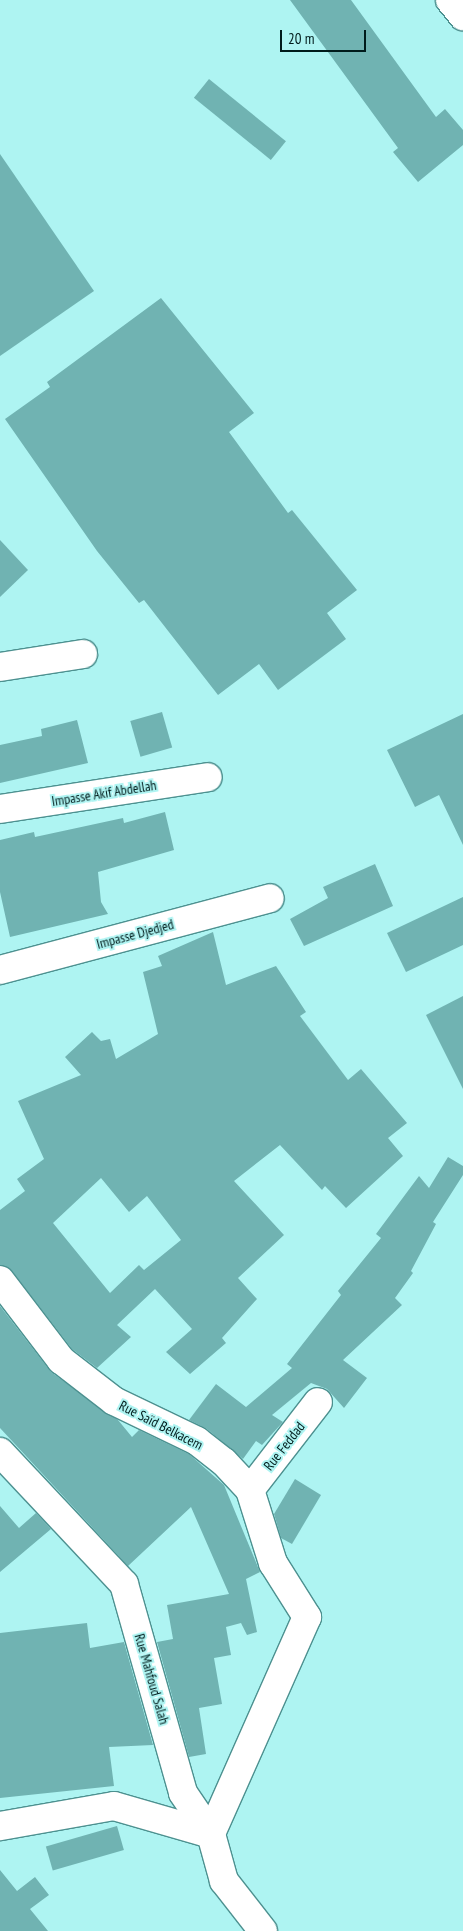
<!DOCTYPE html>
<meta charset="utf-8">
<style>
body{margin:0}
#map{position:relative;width:463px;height:1931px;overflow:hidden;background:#aef4f2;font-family:"PT Sans Narrow",sans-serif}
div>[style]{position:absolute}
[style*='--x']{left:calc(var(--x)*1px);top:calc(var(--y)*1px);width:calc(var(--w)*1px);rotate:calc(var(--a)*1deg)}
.building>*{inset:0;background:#70b3b2;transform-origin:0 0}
.roads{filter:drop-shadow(1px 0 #4d9190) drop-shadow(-1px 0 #4d9190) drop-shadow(0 1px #4d9190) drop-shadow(0 -1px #4d9190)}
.minor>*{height:28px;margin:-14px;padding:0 14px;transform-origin:14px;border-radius:14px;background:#fff}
span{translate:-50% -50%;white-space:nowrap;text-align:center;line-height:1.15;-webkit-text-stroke:4px #aef4f2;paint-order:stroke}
.street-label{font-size:14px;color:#001b1b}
.scale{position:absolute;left:280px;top:30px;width:86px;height:22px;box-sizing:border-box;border:2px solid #001b1b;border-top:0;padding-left:6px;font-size:15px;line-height:18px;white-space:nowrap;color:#001b1b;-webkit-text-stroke:4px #aef4f2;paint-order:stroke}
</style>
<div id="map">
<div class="building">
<i style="clip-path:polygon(290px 0,351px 0,436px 117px,445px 109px,463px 130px,463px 145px,418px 182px,393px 152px,398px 148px)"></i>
<i style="left:209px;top:79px;width:99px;height:24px;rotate:39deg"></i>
<i style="clip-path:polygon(0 154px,94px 291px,0 356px)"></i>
<i style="clip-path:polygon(161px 298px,254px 413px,229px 432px,288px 513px,292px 510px,357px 590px,327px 613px,346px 639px,278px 690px,259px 664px,218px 695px,144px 600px,139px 603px,97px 551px,5px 419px,50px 387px,47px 382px)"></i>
<i style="clip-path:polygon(0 540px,28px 570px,0 597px)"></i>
<i style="left:162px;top:712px;width:37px;height:33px;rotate:74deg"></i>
<i style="clip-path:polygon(463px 714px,463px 845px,439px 795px,415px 807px,387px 750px)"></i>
<i style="clip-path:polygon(77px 720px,88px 763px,0 783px,0 745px,42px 736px,41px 729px)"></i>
<i style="clip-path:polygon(165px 812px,174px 850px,98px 872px,101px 902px,108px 914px,10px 937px,0 892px,0 840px,34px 832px,35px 837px,123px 818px,124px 823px)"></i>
<i style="clip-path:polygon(375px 864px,393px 906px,304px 946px,290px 919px,328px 898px,323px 887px)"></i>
<i style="clip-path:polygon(463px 897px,463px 945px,406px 972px,387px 933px)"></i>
<i style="clip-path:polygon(evenodd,213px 932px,226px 985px,276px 966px,306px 1012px,300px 1016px,348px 1080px,361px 1069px,407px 1123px,388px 1138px,403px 1156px,346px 1208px,325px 1186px,322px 1190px,280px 1145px,234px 1181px,284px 1235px,238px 1278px,257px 1299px,222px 1338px,226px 1343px,190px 1374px,166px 1352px,192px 1329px,155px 1289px,117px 1325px,131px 1337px,97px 1368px,72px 1349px,12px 1271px,0 1265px,0 1210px,25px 1191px,17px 1179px,44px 1159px,18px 1101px,81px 1075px,65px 1057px,92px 1032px,101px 1041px,110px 1039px,116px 1059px,158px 1034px,143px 972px,162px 966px,158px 956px,213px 932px,101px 1178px,129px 1212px,147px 1196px,181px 1240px,144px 1270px,139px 1265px,110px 1293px,53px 1223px,101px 1178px)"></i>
<i style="clip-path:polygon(463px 996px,463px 1089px,426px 1015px)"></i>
<i style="clip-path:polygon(448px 1157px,463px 1166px,463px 1175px,433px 1222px,436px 1224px,411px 1271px,413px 1273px,395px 1298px,402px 1305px,343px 1360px,367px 1378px,344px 1408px,327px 1389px,311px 1383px,272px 1415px,283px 1422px,262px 1445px,256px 1441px,243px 1459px,207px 1429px,189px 1420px,216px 1384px,246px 1407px,292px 1368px,287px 1364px,341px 1295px,338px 1291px,381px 1238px,376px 1234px,419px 1176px,429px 1188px)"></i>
<i style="clip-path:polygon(0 1306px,51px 1372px,118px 1420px,132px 1437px,139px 1430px,189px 1454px,224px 1485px,260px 1572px,246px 1579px,257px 1632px,247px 1635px,241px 1623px,226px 1627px,231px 1655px,214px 1658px,222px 1704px,199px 1708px,206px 1754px,189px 1757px,157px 1642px,173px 1639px,167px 1605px,229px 1594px,191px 1507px,128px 1566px,0 1428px)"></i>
<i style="clip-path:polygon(295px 1479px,321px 1495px,292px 1544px,281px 1538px,274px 1514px)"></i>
<i style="clip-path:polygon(0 1506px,19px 1528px,36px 1513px,51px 1529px,0 1572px)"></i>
<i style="clip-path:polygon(87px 1623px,90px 1648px,124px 1642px,153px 1745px,109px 1747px,114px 1786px,0 1798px,0 1633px)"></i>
<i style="left:117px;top:1826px;width:25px;height:74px;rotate:74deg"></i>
<i style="clip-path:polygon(0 1870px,17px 1891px,35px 1877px,49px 1895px,30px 1909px,48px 1931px,0 1931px)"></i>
</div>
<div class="roads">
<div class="minor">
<i style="--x:450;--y:0;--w:21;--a:51"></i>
<i style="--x:0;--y:667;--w:84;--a:-8.9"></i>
<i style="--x:0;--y:809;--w:210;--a:-8.7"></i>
<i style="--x:0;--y:970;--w:279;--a:-14.9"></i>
<i style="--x:0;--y:1280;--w:101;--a:52.7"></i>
<i style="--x:61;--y:1360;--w:67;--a:37.7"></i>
<i style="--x:114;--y:1401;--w:92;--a:25.7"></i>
<i style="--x:197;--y:1441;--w:34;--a:38"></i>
<i style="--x:224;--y:1462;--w:38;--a:47"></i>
<i style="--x:250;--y:1490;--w:77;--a:72.5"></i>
<i style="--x:273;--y:1563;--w:64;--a:57.8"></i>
<i style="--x:307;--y:1617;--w:237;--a:113.9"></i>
<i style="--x:211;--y:1834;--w:101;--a:-163.9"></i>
<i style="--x:114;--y:1806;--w:116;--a:170"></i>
<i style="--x:0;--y:1452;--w:181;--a:46.8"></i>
<i style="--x:124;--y:1584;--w:217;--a:74.2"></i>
<i style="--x:183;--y:1793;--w:50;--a:55.7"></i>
<i style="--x:211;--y:1834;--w:49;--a:74.5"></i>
<i style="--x:224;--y:1881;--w:63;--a:52"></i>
<i style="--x:250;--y:1490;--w:111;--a:-52.3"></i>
</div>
</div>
<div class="street-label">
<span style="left:104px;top:793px;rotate:-9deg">Impasse Akif Abdellah</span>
<span style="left:135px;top:934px;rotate:-15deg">Impasse Djedjed</span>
<span style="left:161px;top:1425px;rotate:27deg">Rue Saïd Belkacem</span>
<span style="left:284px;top:1446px;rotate:-52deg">Rue Feddad</span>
<span style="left:152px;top:1679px;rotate:74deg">Rue Mahfoud Salah</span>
</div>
<div class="scale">20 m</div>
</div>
